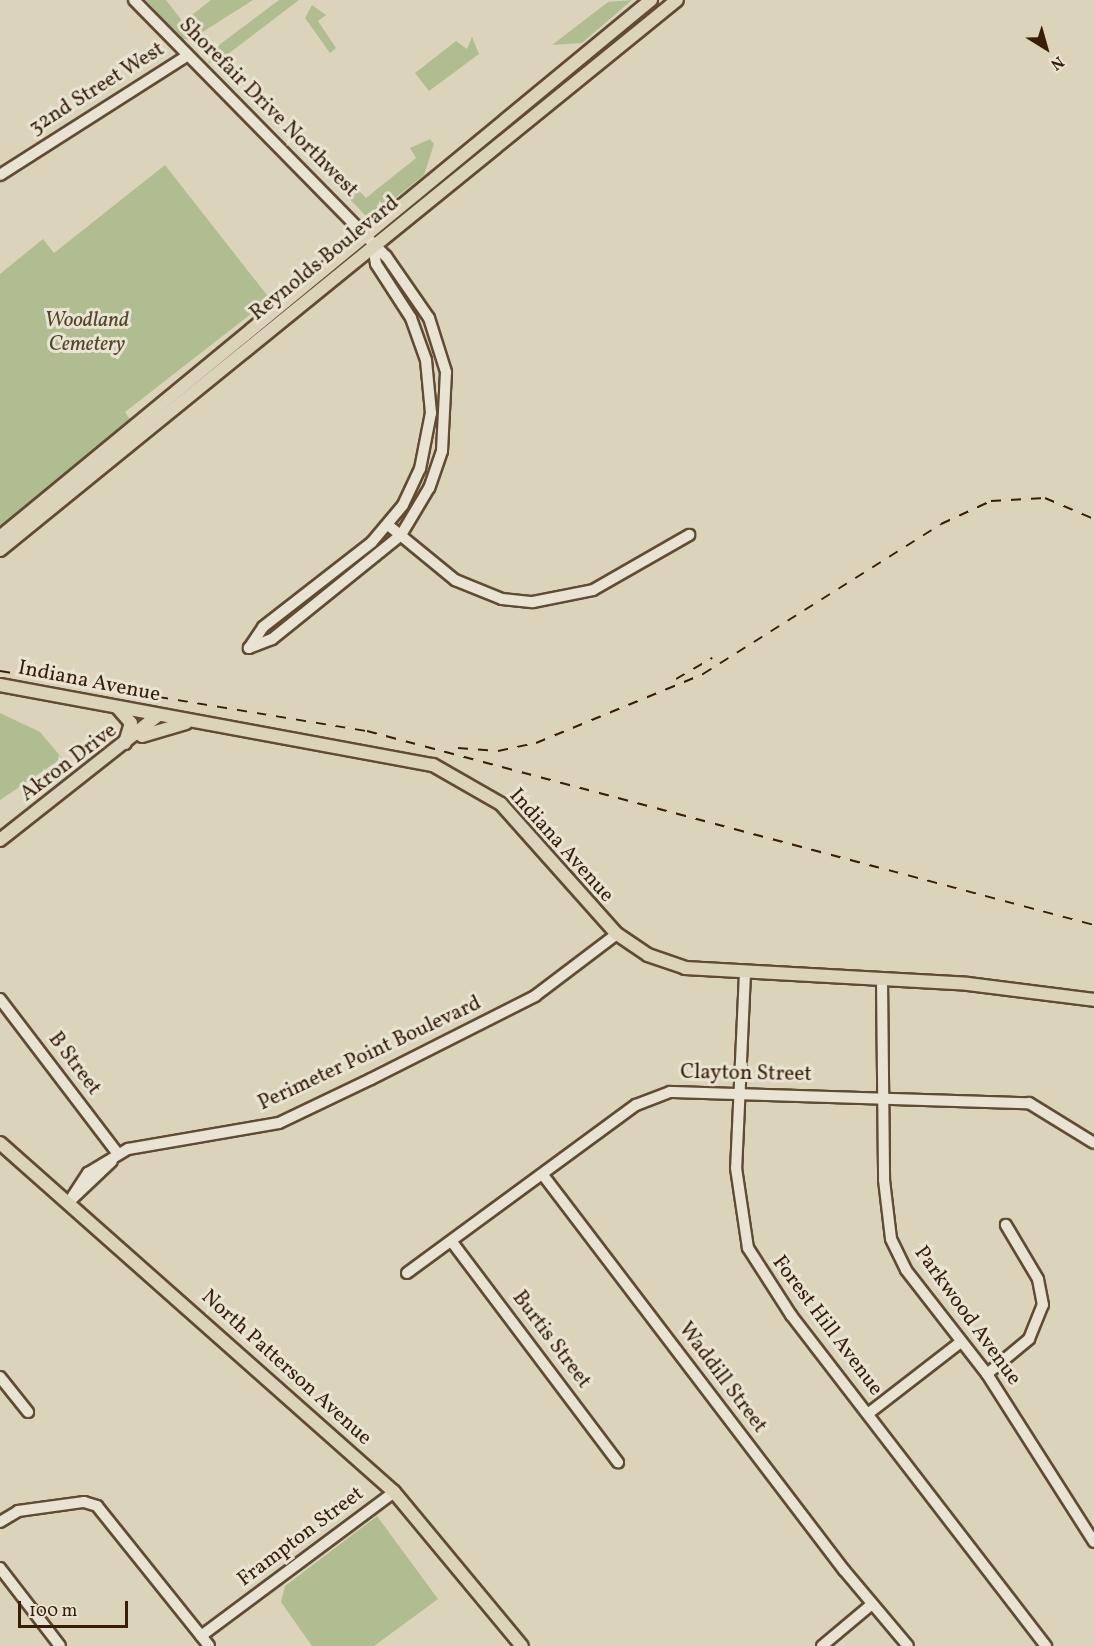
<!DOCTYPE html>
<style>
body{margin:0}
#map{position:relative;width:1094px;height:1646px;overflow:hidden;background:#dcd4ba;font-family:Vollkorn,serif}
div>[style]{position:absolute}
[style*='--x']{left:calc(var(--x)*1px);top:calc(var(--y)*1px);width:calc(var(--w)*1px);rotate:calc(var(--a)*1deg)}
.green>*{inset:0;background:#b0bd90}
.roads{filter:drop-shadow(2px 0 #614b34) drop-shadow(-2px 0 #614b34) drop-shadow(0 2px #614b34) drop-shadow(0 -2px #614b34)}
.minor>*{height:10px;margin:-5px;padding:0 5px;transform-origin:5px;border-radius:5px;background:#e8e3d2}
.major>*{height:12px;margin:-6px;padding:0 6px;transform-origin:6px;border-radius:6px;background:#dcd4ba}
.rail>*{height:2px;margin-top:-1px;transform-origin:0;background:repeating-linear-gradient(90deg,#381d08 0 10px,transparent 0 20px)}
span{translate:-50% -50%;white-space:nowrap;text-align:center;line-height:1.15;-webkit-text-stroke:6px #e8e3d2;paint-order:stroke}
.street-label{font-size:21px;color:#381d08}
.park-label{font-size:21px;color:#56452a;font-style:italic}
.north{position:absolute;left:1016px;top:18px;width:60px;height:60px;-webkit-text-stroke:4px #e8e3d2;paint-order:stroke;rotate:143deg;font-size:16px;font-weight:700;line-height:24px;text-align:center;color:#381d08}
.north::after{content:'';display:block;margin:auto;width:21px;height:27px;background:#381d08;clip-path:polygon(50% 0,100% 100%,50% 72%,0 100%)}
.scale{position:absolute;left:18px;top:1601px;width:110px;height:27px;box-sizing:border-box;border:3px solid #381d08;border-top:0;padding-left:8px;font-size:18px;line-height:21px;white-space:nowrap;color:#381d08;-webkit-text-stroke:4px #e8e3d2;paint-order:stroke}
</style>
<div id="map">
<div class="green">
<i style="clip-path:polygon(146px 0,166px 0,183px 22px,211px 0,253px 0,190px 40px,180px 38px)"></i>
<i style="clip-path:polygon(279px 0,299px 0,220px 60px,208px 63px,219px 45px)"></i>
<i style="clip-path:polygon(632px 0,582px 43px,552px 45px,608px 2px)"></i>
<i style="clip-path:polygon(312px 5px,326px 15px,318px 21px,336px 48px,330px 53px,305px 18px)"></i>
<i style="clip-path:polygon(472px 37px,479px 54px,429px 91px,415px 73px,456px 41px,467px 49px)"></i>
<i style="clip-path:polygon(264px 114px,326px 172px,337px 166px,335px 181px)"></i>
<i style="clip-path:polygon(430px 139px,434px 144px,424px 175px,373px 216px,365px 215px,343px 192px,342px 173px,366px 198px,416px 158px,410px 148px)"></i>
<i style="clip-path:polygon(165px 165px,270px 299px,125px 412px,132px 422px,0 527px,0 274px,43px 239px,54px 253px)"></i>
<i style="clip-path:polygon(0 713px,40px 732px,62px 758px,0 800px)"></i>
<i style="clip-path:polygon(377px 1516px,438px 1599px,374px 1646px,312px 1646px,281px 1602px,285px 1586px)"></i>
</div>
<div class="roads">
<div class="minor">
<i style="--x:134;--y:0;--w:359;--a:45.5"></i>
<i style="--x:386;--y:256;--w:75;--a:55.3"></i>
<i style="--x:429;--y:318;--w:57;--a:72.5"></i>
<i style="--x:446;--y:372;--w:79;--a:92.9"></i>
<i style="--x:442;--y:451;--w:39;--a:109"></i>
<i style="--x:429;--y:488;--w:55;--a:120.8"></i>
<i style="--x:401;--y:535;--w:166;--a:141.1"></i>
<i style="--x:272;--y:639;--w:25;--a:159"></i>
<i style="--x:0;--y:175;--w:219;--a:-32.5"></i>
<i style="--x:388;--y:525;--w:87;--a:39.4"></i>
<i style="--x:455;--y:580;--w:51;--a:22"></i>
<i style="--x:502;--y:599;--w:31;--a:6"></i>
<i style="--x:533;--y:602;--w:61;--a:-11.3"></i>
<i style="--x:593;--y:590;--w:111;--a:-29.8"></i>
<i style="--x:249;--y:648;--w:25;--a:-56"></i>
<i style="--x:263;--y:627;--w:138;--a:-37.9"></i>
<i style="--x:372;--y:542;--w:48;--a:-50"></i>
<i style="--x:403;--y:505;--w:40;--a:-65"></i>
<i style="--x:420;--y:469;--w:57;--a:-78.9"></i>
<i style="--x:431;--y:413;--w:53;--a:-95.4"></i>
<i style="--x:426;--y:360;--w:45;--a:-109.7"></i>
<i style="--x:411;--y:318;--w:64;--a:-122.9"></i>
<i style="--x:376;--y:264;--w:19;--a:-99"></i>
<i style="--x:745;--y:973;--w:195;--a:92.6"></i>
<i style="--x:736;--y:1168;--w:81;--a:81.5"></i>
<i style="--x:748;--y:1248;--w:80;--a:57.3"></i>
<i style="--x:791;--y:1315;--w:418;--a:52.4"></i>
<i style="--x:882;--y:980;--w:200;--a:89.4"></i>
<i style="--x:884;--y:1180;--w:59;--a:83.2"></i>
<i style="--x:891;--y:1239;--w:34;--a:64"></i>
<i style="--x:906;--y:1270;--w:132;--a:52.1"></i>
<i style="--x:987;--y:1374;--w:199;--a:57.5"></i>
<i style="--x:0;--y:999;--w:195;--a:52.7"></i>
<i style="--x:543;--y:1175;--w:497;--a:52.7"></i>
<i style="--x:844;--y:1570;--w:99;--a:49.9"></i>
<i style="--x:69;--y:1202;--w:35;--a:-57"></i>
<i style="--x:88;--y:1173;--w:47;--a:-31"></i>
<i style="--x:128;--y:1149;--w:153;--a:-9.8"></i>
<i style="--x:279;--y:1123;--w:102;--a:-25.6"></i>
<i style="--x:371;--y:1079;--w:184;--a:-26.8"></i>
<i style="--x:535;--y:996;--w:103;--a:-37.1"></i>
<i style="--x:69;--y:1202;--w:59;--a:-43.6"></i>
<i style="--x:452;--y:1242;--w:276;--a:53"></i>
<i style="--x:407;--y:1273;--w:284;--a:-36.3"></i>
<i style="--x:636;--y:1105;--w:36;--a:-21"></i>
<i style="--x:670;--y:1092;--w:359;--a:1.8"></i>
<i style="--x:1029;--y:1103;--w:76;--a:31.6"></i>
<i style="--x:987;--y:1374;--w:55;--a:-39.8"></i>
<i style="--x:1029;--y:1339;--w:37;--a:-68"></i>
<i style="--x:1043;--y:1305;--w:26;--a:-101"></i>
<i style="--x:1038;--y:1279;--w:63;--a:-120.7"></i>
<i style="--x:0;--y:1377;--w:45;--a:51.3"></i>
<i style="--x:869;--y:1413;--w:116;--a:-37.7"></i>
<i style="--x:0;--y:1522;--w:21;--a:-31"></i>
<i style="--x:18;--y:1511;--w:67;--a:-7.8"></i>
<i style="--x:84;--y:1502;--w:14;--a:17"></i>
<i style="--x:97;--y:1506;--w:179;--a:51.3"></i>
<i style="--x:0;--y:1568;--w:98;--a:52.4"></i>
<i style="--x:201;--y:1636;--w:241;--a:-36.7"></i>
<i style="--x:822;--y:1646;--w:65;--a:-40"></i>
</div>
<div class="major">
<i style="--x:0;--y:537;--w:844;--a:-39.52"></i>
<i style="--x:0;--y:550;--w:872;--a:-39.09"></i>
<i style="--x:0;--y:685;--w:440;--a:10.5"></i>
<i style="--x:433;--y:765;--w:78;--a:29.8"></i>
<i style="--x:501;--y:804;--w:174;--a:48.3"></i>
<i style="--x:617;--y:934;--w:37;--a:34"></i>
<i style="--x:648;--y:955;--w:39;--a:19"></i>
<i style="--x:685;--y:968;--w:283;--a:3.2"></i>
<i style="--x:968;--y:984;--w:127;--a:7.2"></i>
<i style="--x:117;--y:707;--w:21;--a:49"></i>
<i style="--x:131;--y:723;--w:21;--a:107"></i>
<i style="--x:142;--y:736;--w:46;--a:-16.5"></i>
<i style="--x:0;--y:840;--w:201;--a:-38.3"></i>
<i style="--x:0;--y:1143;--w:526;--a:41.53"></i>
<i style="--x:394;--y:1492;--w:200;--a:50.3"></i>
</div>
</div>
<div class="rail">
<i style="--x:0;--y:671;--w:372;--a:9.3"></i>
<i style="--x:367;--y:731;--w:752;--a:14.94"></i>
<i style="--x:676;--y:679;--w:42;--a:-30.3"></i>
<i style="--x:458;--y:748;--w:40;--a:4.3"></i>
<i style="--x:498;--y:751;--w:39;--a:-12"></i>
<i style="--x:536;--y:743;--w:181;--a:-22.4"></i>
<i style="--x:703;--y:674;--w:281;--a:-32.2"></i>
<i style="--x:941;--y:524;--w:55;--a:-24.7"></i>
<i style="--x:991;--y:501;--w:54;--a:-3.2"></i>
<i style="--x:1045;--y:498;--w:53;--a:23.2"></i>
</div>
<div class="street-label">
<span style="left:97px;top:89px;rotate:-32deg">32nd Street West</span>
<span style="left:268px;top:108px;rotate:45deg">Shorefair Drive Northwest</span>
<span style="left:325px;top:259px;rotate:-39deg">Reynolds Boulevard</span>
<span style="left:89px;top:682px;rotate:11deg">Indiana Avenue</span>
<span style="left:69px;top:763px;rotate:-37deg">Akron Drive</span>
<span style="left:561px;top:846px;rotate:48deg">Indiana Avenue</span>
<span style="left:370px;top:1054px;rotate:-25deg">Perimeter Point Boulevard</span>
<span style="left:74px;top:1064px;rotate:53deg">B Street</span>
<span style="left:746px;top:1074px;rotate:1deg">Clayton Street</span>
<span style="left:967px;top:1316px;rotate:54deg">Parkwood Avenue</span>
<span style="left:827px;top:1326px;rotate:53deg">Forest Hill Avenue</span>
<span style="left:551px;top:1340px;rotate:53deg">Burtis Street</span>
<span style="left:286px;top:1368px;rotate:42deg">North Patterson Avenue</span>
<span style="left:722px;top:1378px;rotate:53deg">Waddill Street</span>
<span style="left:301px;top:1537px;rotate:-37deg">Frampton Street</span>
</div>
<div class="park-label">
<span style="left:87px;top:333px">Woodland<br>Cemetery</span>
</div>
<div class="north">N</div>
<div class="scale">100 m</div>
</div>
